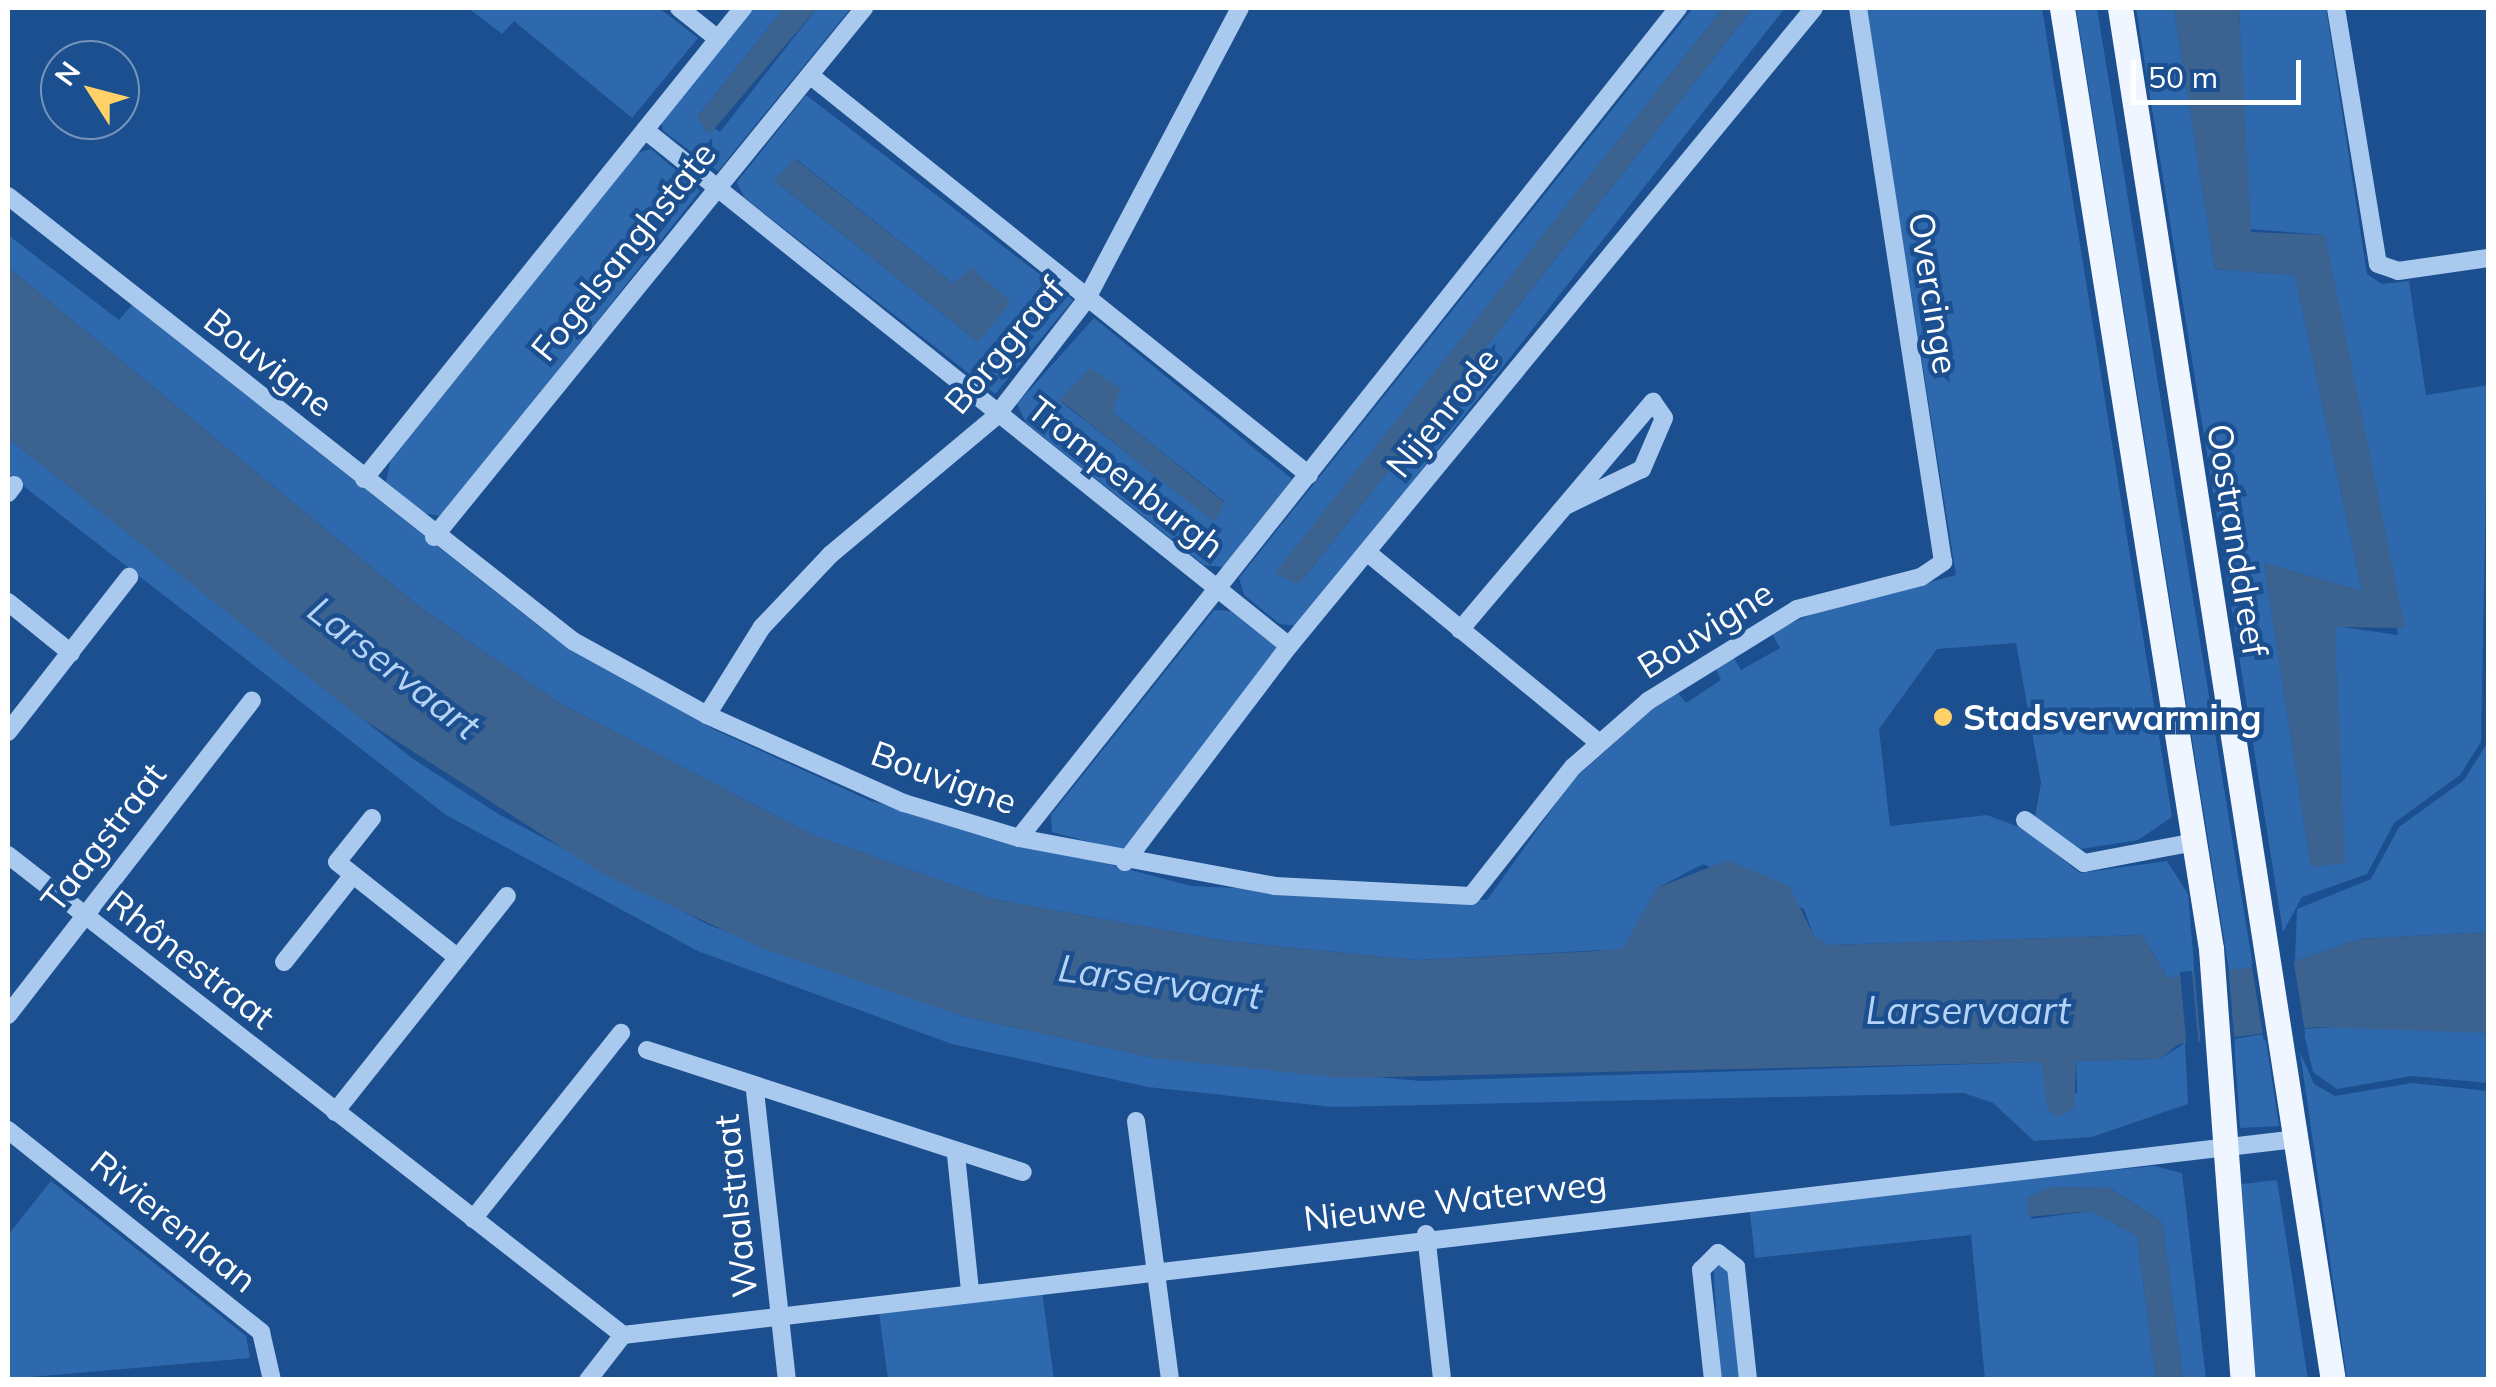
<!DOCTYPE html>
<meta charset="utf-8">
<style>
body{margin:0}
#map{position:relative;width:2496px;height:1387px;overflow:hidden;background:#1b4f8f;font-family:Mulish,sans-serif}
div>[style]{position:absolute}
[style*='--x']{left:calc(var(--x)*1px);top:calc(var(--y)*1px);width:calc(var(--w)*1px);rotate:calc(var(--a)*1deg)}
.green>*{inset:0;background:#2e69ad}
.water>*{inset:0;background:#3c6290}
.pier>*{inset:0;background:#1b4f8f;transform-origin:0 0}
.minor>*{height:18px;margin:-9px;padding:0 9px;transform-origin:9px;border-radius:9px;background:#a9c9ee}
.major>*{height:25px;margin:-12.5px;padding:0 12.5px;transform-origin:12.5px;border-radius:12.5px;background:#f0f6ff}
.dots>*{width:28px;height:28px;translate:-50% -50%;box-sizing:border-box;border:5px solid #1b4f8f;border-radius:50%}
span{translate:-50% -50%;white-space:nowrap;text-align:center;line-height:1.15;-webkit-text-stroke:9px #1b4f8f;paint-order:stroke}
.street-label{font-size:35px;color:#fff}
.poi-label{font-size:35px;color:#fff;font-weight:700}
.left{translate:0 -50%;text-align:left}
.water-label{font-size:38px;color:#b5d3f5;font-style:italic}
.frame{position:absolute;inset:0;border:10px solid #fff;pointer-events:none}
.north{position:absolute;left:40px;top:40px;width:100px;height:100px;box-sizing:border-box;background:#1b4f8f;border:2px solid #7695bc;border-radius:50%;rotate:306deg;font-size:28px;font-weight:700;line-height:40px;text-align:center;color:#fff}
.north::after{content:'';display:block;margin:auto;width:35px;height:45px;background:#ffd166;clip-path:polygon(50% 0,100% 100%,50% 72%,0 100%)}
.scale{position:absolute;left:2131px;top:60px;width:170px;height:45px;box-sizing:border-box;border:5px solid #fff;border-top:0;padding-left:12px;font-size:30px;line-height:35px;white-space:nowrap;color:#fff;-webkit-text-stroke:8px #1b4f8f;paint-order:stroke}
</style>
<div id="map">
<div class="green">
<i style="clip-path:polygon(468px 8px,659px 8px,698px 38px,632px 118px,514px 21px,502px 34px)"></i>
<i style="clip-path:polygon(750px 8px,784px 8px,697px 117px,720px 132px,817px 8px,851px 8px,718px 171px,663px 131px,661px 119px)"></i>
<i style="clip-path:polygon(1693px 8px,1723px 8px,1275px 574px,1305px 577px,1753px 8px,1785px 8px,1299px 626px,1280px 624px,1244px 595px,1239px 578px)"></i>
<i style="clip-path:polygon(1866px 8px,2042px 8px,2172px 817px,2138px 840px,2081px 849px,2035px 817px,2041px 783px,2016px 643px,1937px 649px,1879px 729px,1890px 826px,1987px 815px,2024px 829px,2080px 873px,2167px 861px,2188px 894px,2195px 976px,2168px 978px,2142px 935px,1830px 945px,1814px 937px,1804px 909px,1703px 864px,1657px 888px,1623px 949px,1417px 960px,1226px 941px,993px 899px,811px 834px,558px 702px,421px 608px,8px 267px,8px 235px,119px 320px,132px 305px,546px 632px,713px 729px,871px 801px,1191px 886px,1487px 900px,1573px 780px,1675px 689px,1686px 703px,1721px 680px,1713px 663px,1731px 653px,1741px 670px,1780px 648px,1771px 632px,1812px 614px,1956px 575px)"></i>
<i style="clip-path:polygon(2076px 8px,2097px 8px,2253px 967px,2229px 971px)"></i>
<i style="clip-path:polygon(2136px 8px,2174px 8px,2215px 269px,2295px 275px,2362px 591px,2264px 563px,2311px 867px,2335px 626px,2398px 635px,2325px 235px,2249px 229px,2239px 8px,2326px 8px,2367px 274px,2382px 284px,2409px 281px,2426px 395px,2488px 385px,2481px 742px,2460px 775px,2394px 823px,2367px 874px,2302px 897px,2283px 932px)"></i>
<i style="clip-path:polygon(evenodd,806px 95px,1073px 300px,995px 394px,744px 197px,737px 182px,806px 95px,796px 159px,954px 284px,978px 342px,775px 181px,796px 159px)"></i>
<i style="clip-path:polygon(651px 149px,700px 191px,454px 502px,439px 516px,420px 512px,386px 482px,391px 458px,633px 154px)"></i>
<i style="clip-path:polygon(evenodd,1094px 318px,1292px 479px,1223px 567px,1204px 565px,1026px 423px,1017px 404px,1094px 318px,1060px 401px,1112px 412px,1225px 502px,1214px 521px,1060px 401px)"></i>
<i style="clip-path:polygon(8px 438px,413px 759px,500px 815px,709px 925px,962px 1016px,1153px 1058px,1422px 1081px,2041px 1062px,2077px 1094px,2076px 1061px,2160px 1059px,2185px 1043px,2188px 1104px,2092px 1137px,2034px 1141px,1993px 1103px,1964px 1093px,1333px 1107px,1148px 1087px,952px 1044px,698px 951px,446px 815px,8px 474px)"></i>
<i style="clip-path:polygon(1214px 610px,1231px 611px,1280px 650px,1124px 851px,1052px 832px,1051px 815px)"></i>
<i style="clip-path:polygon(2488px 742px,2488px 932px,2359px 939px,2295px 961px,2297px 909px,2371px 879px,2399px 827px,2464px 780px)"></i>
<i style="clip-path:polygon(2386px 1024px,2488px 1033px,2488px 1083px,2412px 1076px,2337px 1089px,2313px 1072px,2303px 1029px)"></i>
<i style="clip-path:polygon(2265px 1034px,2279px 1126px,2240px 1128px,2234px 1039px)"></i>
<i style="clip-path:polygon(2300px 1052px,2314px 1084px,2335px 1096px,2412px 1083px,2488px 1091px,2488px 1379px,2347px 1379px)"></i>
<i style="clip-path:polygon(2154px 1166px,2182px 1173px,2206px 1379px,2183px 1379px,2162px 1222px,2110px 1188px,2053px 1187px,2030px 1219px,2091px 1211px,2137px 1236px,2156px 1379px,1985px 1379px,1971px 1235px,1755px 1258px,1749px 1206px)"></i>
<i style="clip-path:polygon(2277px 1180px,2308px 1379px,2253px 1379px,2242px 1184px)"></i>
<i style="clip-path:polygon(51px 1181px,246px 1336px,250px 1358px,8px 1379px,8px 1235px)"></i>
<i style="clip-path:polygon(1713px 1261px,1727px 1264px,1741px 1379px,1720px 1379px)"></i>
<i style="clip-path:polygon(1042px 1291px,1054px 1379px,888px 1379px,879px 1313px)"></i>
</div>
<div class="water">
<i style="clip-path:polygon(784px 8px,817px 8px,709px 135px,697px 117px)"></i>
<i style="clip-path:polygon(1723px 8px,1753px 8px,1305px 577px,1297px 584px,1275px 573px)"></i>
<i style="clip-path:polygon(2174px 8px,2239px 8px,2251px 232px,2325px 235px,2405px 628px,2335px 627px,2345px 863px,2311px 867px,2264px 563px,2362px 591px,2295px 275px,2215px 269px)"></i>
<i style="clip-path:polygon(795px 159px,954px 284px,971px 267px,1011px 302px,978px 342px,774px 180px)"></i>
<i style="clip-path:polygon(8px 267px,421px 608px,558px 702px,811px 834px,993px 899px,1226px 941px,1417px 960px,1597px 951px,1623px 948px,1657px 888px,1728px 860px,1789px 886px,1814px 936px,1830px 945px,2142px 935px,2168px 978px,2295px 961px,2359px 939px,2488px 932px,2488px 1033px,2317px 1027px,2179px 1044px,2160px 1059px,2076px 1061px,2074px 1109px,2058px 1117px,2048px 1111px,2041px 1062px,1342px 1078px,1153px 1058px,962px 1016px,762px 948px,603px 874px,355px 714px,8px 438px)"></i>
<i style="clip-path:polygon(1090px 368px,1121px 389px,1112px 412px,1225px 503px,1214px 522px,1060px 400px)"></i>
<i style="clip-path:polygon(2053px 1187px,2110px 1188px,2162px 1222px,2183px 1379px,2156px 1379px,2137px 1236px,2091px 1211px,2028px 1217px,2027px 1197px)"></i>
</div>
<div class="pier">
<i style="left:2293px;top:957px;width:78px;height:42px;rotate:81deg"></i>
<i style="left:2228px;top:966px;width:78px;height:34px;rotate:85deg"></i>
<i style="left:2192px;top:971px;width:76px;height:12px;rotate:85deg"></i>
</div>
<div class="minor">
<i style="--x:679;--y:8;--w:50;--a:38.5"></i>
<i style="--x:2336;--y:8;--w:259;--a:80.7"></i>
<i style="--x:2378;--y:264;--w:21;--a:19"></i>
<i style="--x:2398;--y:271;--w:91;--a:-8.2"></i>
<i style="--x:811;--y:76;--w:638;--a:38.7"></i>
<i style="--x:645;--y:130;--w:825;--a:38.7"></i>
<i style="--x:8;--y:196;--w:719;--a:38.22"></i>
<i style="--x:573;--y:641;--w:153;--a:28.9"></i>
<i style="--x:707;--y:715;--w:216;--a:24.1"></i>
<i style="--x:904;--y:803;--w:120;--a:16.9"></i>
<i style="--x:1019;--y:838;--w:260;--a:10.6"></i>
<i style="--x:1275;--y:886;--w:196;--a:2.9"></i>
<i style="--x:1471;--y:896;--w:164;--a:-51.7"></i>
<i style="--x:1573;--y:767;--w:100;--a:-41.3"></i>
<i style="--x:1648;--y:701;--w:175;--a:-31.7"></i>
<i style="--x:1797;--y:609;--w:128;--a:-14.5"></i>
<i style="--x:1921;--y:577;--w:27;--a:-34"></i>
<i style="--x:1943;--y:562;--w:560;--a:-98.72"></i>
<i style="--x:364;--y:479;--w:605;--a:-51.18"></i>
<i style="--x:8;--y:493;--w:10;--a:-53"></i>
<i style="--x:434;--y:537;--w:682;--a:-50.89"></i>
<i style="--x:1368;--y:553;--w:299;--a:39.4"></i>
<i style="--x:8;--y:602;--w:81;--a:39"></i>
<i style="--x:1460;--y:630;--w:299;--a:-49.8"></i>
<i style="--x:1653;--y:402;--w:19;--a:55"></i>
<i style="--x:1664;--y:418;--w:56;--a:113.3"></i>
<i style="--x:1642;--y:469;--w:85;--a:154.3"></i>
<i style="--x:707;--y:715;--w:104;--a:-58"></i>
<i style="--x:762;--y:627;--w:99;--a:-46.6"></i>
<i style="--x:830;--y:555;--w:217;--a:-39.9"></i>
<i style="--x:996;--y:416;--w:147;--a:-52.2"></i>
<i style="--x:1086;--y:300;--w:330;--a:-62.2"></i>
<i style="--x:8;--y:732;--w:197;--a:-52"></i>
<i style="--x:372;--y:818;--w:56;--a:128.5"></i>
<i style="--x:337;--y:862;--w:154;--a:38.4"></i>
<i style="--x:2025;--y:820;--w:73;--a:36.1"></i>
<i style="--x:2084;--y:863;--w:113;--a:-10.7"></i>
<i style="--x:1019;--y:838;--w:1060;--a:-51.55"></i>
<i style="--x:8;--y:855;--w:780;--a:37.97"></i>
<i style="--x:1125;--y:862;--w:271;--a:-52.8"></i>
<i style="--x:1289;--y:646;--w:826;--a:-50.55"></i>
<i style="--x:284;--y:962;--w:111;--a:-51.6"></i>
<i style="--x:8;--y:1015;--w:398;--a:-52.2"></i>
<i style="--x:647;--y:1050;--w:395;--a:18"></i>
<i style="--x:755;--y:1091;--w:291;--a:83.7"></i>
<i style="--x:335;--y:1112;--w:276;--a:-51.5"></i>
<i style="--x:1136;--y:1121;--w:261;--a:82.5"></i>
<i style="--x:8;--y:1130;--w:324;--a:38.6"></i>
<i style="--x:261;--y:1332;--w:49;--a:77.1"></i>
<i style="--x:956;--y:1155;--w:137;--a:84.1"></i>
<i style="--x:473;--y:1219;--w:238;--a:-51.5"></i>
<i style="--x:1426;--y:1234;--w:147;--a:83.7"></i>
<i style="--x:623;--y:1335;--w:1684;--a:-6.68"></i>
<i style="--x:588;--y:1380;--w:57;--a:-52.1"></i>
<i style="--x:1713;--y:1380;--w:111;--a:-96.2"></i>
<i style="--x:1701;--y:1270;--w:24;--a:-45"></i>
<i style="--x:1718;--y:1253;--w:23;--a:38"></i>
<i style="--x:1736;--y:1267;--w:114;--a:83.9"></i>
</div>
<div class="major">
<i style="--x:2062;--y:8;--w:953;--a:81"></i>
<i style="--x:2211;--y:949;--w:432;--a:85.8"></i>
<i style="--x:2120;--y:8;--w:1388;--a:81.18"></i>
</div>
<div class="dots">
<i style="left:1943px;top:717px;background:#ffd166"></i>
</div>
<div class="street-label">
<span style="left:623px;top:251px;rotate:-51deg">Fogelsanghstate</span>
<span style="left:1934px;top:293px;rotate:81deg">Overcinge</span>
<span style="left:1004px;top:345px;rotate:-50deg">Borggraaf</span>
<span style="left:269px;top:362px;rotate:38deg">Bouvigne</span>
<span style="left:1442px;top:412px;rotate:-51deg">Nijenrode</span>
<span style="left:1126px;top:477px;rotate:38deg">Trompenburgh</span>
<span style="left:2238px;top:540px;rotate:81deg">Oostranddreef</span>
<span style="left:1705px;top:629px;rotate:-32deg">Bouvigne</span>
<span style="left:944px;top:777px;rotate:20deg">Bouvigne</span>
<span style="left:103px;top:837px;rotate:-52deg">Taagstraat</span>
<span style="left:191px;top:959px;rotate:38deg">Rhônestraat</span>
<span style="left:1455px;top:1200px;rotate:-7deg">Nieuwe Waterweg</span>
<span style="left:735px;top:1206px;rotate:-96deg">Waalstraat</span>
<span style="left:174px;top:1221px;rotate:39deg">Rivierenlaan</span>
</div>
<div class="poi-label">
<span class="left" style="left:1963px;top:717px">Stadsverwarming</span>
</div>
<div class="water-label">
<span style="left:394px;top:668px;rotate:38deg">Larservaart</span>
<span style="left:1160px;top:982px;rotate:8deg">Larservaart</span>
<span style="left:1968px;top:1011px">Larservaart</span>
</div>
<div class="frame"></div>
<div class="north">N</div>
<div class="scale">50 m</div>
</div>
